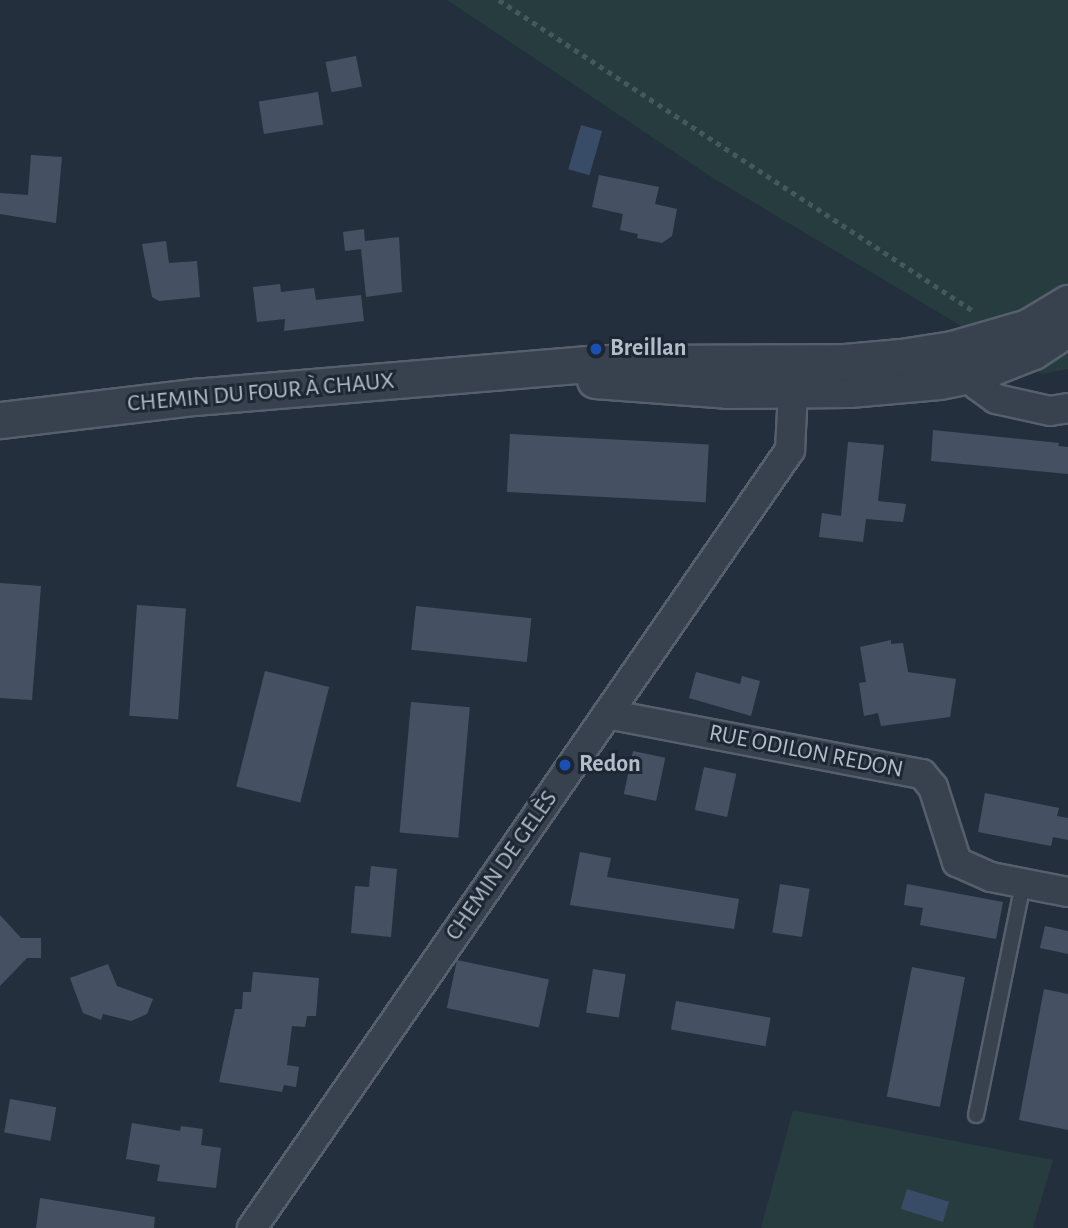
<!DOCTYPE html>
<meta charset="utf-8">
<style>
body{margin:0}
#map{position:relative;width:1068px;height:1228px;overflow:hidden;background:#242f3e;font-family:"Alegreya Sans",sans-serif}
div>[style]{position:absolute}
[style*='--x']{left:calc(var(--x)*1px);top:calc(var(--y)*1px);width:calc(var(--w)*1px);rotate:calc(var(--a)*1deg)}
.green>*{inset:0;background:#263c3f}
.water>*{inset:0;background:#394c67;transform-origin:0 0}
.building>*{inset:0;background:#455162;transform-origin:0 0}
.path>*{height:4.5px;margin-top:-2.25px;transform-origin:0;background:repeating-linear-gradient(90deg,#44595c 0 5px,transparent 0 10px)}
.roads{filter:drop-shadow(2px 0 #565f6c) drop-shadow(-2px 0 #565f6c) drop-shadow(0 2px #565f6c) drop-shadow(0 -2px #565f6c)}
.service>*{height:14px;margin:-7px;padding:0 7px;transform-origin:7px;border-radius:7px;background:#38414e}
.minor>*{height:28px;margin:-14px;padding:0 14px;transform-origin:14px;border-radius:14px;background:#38414e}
.tertiary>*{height:35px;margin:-17.5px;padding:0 17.5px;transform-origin:17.5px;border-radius:17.5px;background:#38414e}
.dots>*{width:19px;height:19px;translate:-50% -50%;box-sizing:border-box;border:4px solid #1d2633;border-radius:50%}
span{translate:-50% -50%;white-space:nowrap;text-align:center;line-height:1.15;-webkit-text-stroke:6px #1d2633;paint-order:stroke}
.poi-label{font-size:24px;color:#b4bcc9;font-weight:700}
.left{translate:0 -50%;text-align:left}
.street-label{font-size:24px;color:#b4bcc9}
</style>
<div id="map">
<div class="green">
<i style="clip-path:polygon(447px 0,1068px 0,1068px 369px,1042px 374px,713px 178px)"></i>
<i style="clip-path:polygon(793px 1110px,1053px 1160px,1033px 1228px,761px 1228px)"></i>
</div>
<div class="water">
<i style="left:581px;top:125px;width:22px;height:46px;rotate:16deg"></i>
<i style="left:907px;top:1189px;width:44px;height:21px;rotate:17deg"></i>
</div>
<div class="building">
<i style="left:356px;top:56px;width:31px;height:31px;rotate:79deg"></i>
<i style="left:318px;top:92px;width:33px;height:60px;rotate:81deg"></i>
<i style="clip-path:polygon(31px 155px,62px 157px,56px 223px,0 214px,0 193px,28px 195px)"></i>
<i style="clip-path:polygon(599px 175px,659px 187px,655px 204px,677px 209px,672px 236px,662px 243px,637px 238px,638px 234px,620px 230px,623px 214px,592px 207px)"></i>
<i style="clip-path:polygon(364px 229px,365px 241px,399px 237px,402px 292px,366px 297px,361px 249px,345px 251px,343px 232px)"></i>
<i style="clip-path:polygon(166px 241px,169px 263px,197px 261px,200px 297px,159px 301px,152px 297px,142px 244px)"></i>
<i style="clip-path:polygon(280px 284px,281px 292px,314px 288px,316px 300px,361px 295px,364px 321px,284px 331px,285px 319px,257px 322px,253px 287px)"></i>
<i style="clip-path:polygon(933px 430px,1059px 443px,1058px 446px,1068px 447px,1068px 474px,931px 461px)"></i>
<i style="left:510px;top:434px;width:199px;height:58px;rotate:3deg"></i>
<i style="clip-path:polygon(848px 442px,884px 445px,878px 501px,906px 504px,903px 522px,866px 519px,863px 542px,819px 537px,822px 513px,841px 516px)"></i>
<i style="clip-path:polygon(0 583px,41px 586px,32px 700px,0 698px)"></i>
<i style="left:137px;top:605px;width:49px;height:111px;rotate:4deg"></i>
<i style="left:416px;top:606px;width:116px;height:44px;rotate:6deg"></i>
<i style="clip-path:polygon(891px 640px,891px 644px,903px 643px,908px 672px,956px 679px,950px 717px,881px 726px,878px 713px,864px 716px,859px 683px,866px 682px,860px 647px)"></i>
<i style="left:265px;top:671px;width:66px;height:119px;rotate:14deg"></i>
<i style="clip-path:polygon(696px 672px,740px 684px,742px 676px,760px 681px,751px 716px,689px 698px)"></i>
<i style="left:411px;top:702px;width:59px;height:131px;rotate:5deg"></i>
<i style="left:633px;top:751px;width:33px;height:44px;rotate:12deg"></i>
<i style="left:704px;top:767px;width:33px;height:44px;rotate:12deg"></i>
<i style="clip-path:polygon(985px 793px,1059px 808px,1057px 816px,1068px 818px,1068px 840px,1053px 837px,1051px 846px,978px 832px)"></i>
<i style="clip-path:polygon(580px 852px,611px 858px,607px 877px,739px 899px,734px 929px,570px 905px)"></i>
<i style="clip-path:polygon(371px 866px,397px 869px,391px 937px,351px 933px,355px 886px,369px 887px)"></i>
<i style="left:780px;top:884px;width:30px;height:49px;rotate:9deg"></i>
<i style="clip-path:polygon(907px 884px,1003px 902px,996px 939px,920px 925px,923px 908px,904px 905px)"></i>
<i style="clip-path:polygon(0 915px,21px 938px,41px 938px,41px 958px,27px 958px,0 986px)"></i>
<i style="clip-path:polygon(1045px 926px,1068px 931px,1068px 954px,1040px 948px)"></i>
<i style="left:457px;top:960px;width:94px;height:49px;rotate:12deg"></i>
<i style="clip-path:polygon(108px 964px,117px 986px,153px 999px,147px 1014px,131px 1021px,103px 1014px,101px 1020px,83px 1013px,70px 978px)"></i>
<i style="left:912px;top:967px;width:54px;height:132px;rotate:11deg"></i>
<i style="left:593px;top:969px;width:33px;height:44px;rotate:9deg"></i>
<i style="clip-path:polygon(253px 972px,319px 978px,316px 1016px,307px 1016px,305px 1027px,292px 1026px,287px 1065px,299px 1067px,296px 1087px,284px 1085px,282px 1092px,219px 1082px,235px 1009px,242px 1009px,243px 992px,251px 992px)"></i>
<i style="clip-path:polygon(1044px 989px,1068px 994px,1068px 1130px,1019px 1120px)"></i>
<i style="left:676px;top:1001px;width:96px;height:29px;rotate:10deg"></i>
<i style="left:10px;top:1099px;width:47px;height:34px;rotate:10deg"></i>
<i style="clip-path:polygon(132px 1123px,180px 1131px,181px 1126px,203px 1129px,201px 1145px,221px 1148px,216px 1188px,157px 1181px,160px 1165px,126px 1159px)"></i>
<i style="clip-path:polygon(40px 1198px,155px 1217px,154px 1228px,36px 1228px)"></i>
</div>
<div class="path">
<i style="--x:499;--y:0;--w:569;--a:33.24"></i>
</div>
<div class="roads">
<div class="service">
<i style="--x:976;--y:1115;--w:237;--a:-78.5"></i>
</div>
<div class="minor">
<i style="--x:970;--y:356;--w:31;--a:75"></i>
<i style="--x:978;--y:386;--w:22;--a:36"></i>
<i style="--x:996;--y:399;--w:55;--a:12.5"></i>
<i style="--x:1050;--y:411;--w:18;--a:-9"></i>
<i style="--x:607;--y:714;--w:321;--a:10.8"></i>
<i style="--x:922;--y:774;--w:17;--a:50"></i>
<i style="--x:933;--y:787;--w:79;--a:72.3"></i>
<i style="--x:957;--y:862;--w:37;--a:24"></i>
<i style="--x:991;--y:877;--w:78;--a:11"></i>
<i style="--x:252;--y:1228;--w:946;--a:-55.34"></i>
<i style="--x:790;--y:450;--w:80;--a:-87.1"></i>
</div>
<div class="tertiary">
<i style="--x:595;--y:380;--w:132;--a:4.3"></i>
<i style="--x:727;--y:390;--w:122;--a:-0.5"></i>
<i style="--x:849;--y:389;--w:90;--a:-5.1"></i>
<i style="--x:939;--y:381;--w:37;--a:-11"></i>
<i style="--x:975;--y:374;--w:62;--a:-21.6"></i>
<i style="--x:1033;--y:351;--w:42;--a:-33.3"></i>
<i style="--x:0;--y:420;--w:195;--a:-6.8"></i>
<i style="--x:194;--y:397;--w:404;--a:-4.8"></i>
<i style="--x:597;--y:363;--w:248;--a:-0.2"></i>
<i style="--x:845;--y:362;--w:56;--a:-5.1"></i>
<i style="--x:901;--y:357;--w:52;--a:-8.9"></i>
<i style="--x:952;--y:349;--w:79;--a:-16.1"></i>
<i style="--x:1028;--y:327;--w:47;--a:-31"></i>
</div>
</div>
<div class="dots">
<i style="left:596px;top:349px;background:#1a4fb4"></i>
<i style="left:565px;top:765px;background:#1a4fb4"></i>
</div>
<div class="poi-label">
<span class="left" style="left:610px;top:349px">Breillan</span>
<span class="left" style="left:579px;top:765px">Redon</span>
</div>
<div class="street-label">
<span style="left:261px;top:393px;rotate:-5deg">CHEMIN DU FOUR À CHAUX</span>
<span style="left:806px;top:752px;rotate:11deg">RUE ODILON REDON</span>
<span style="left:502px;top:866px;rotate:-55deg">CHEMIN DE GELÈS</span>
</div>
</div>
